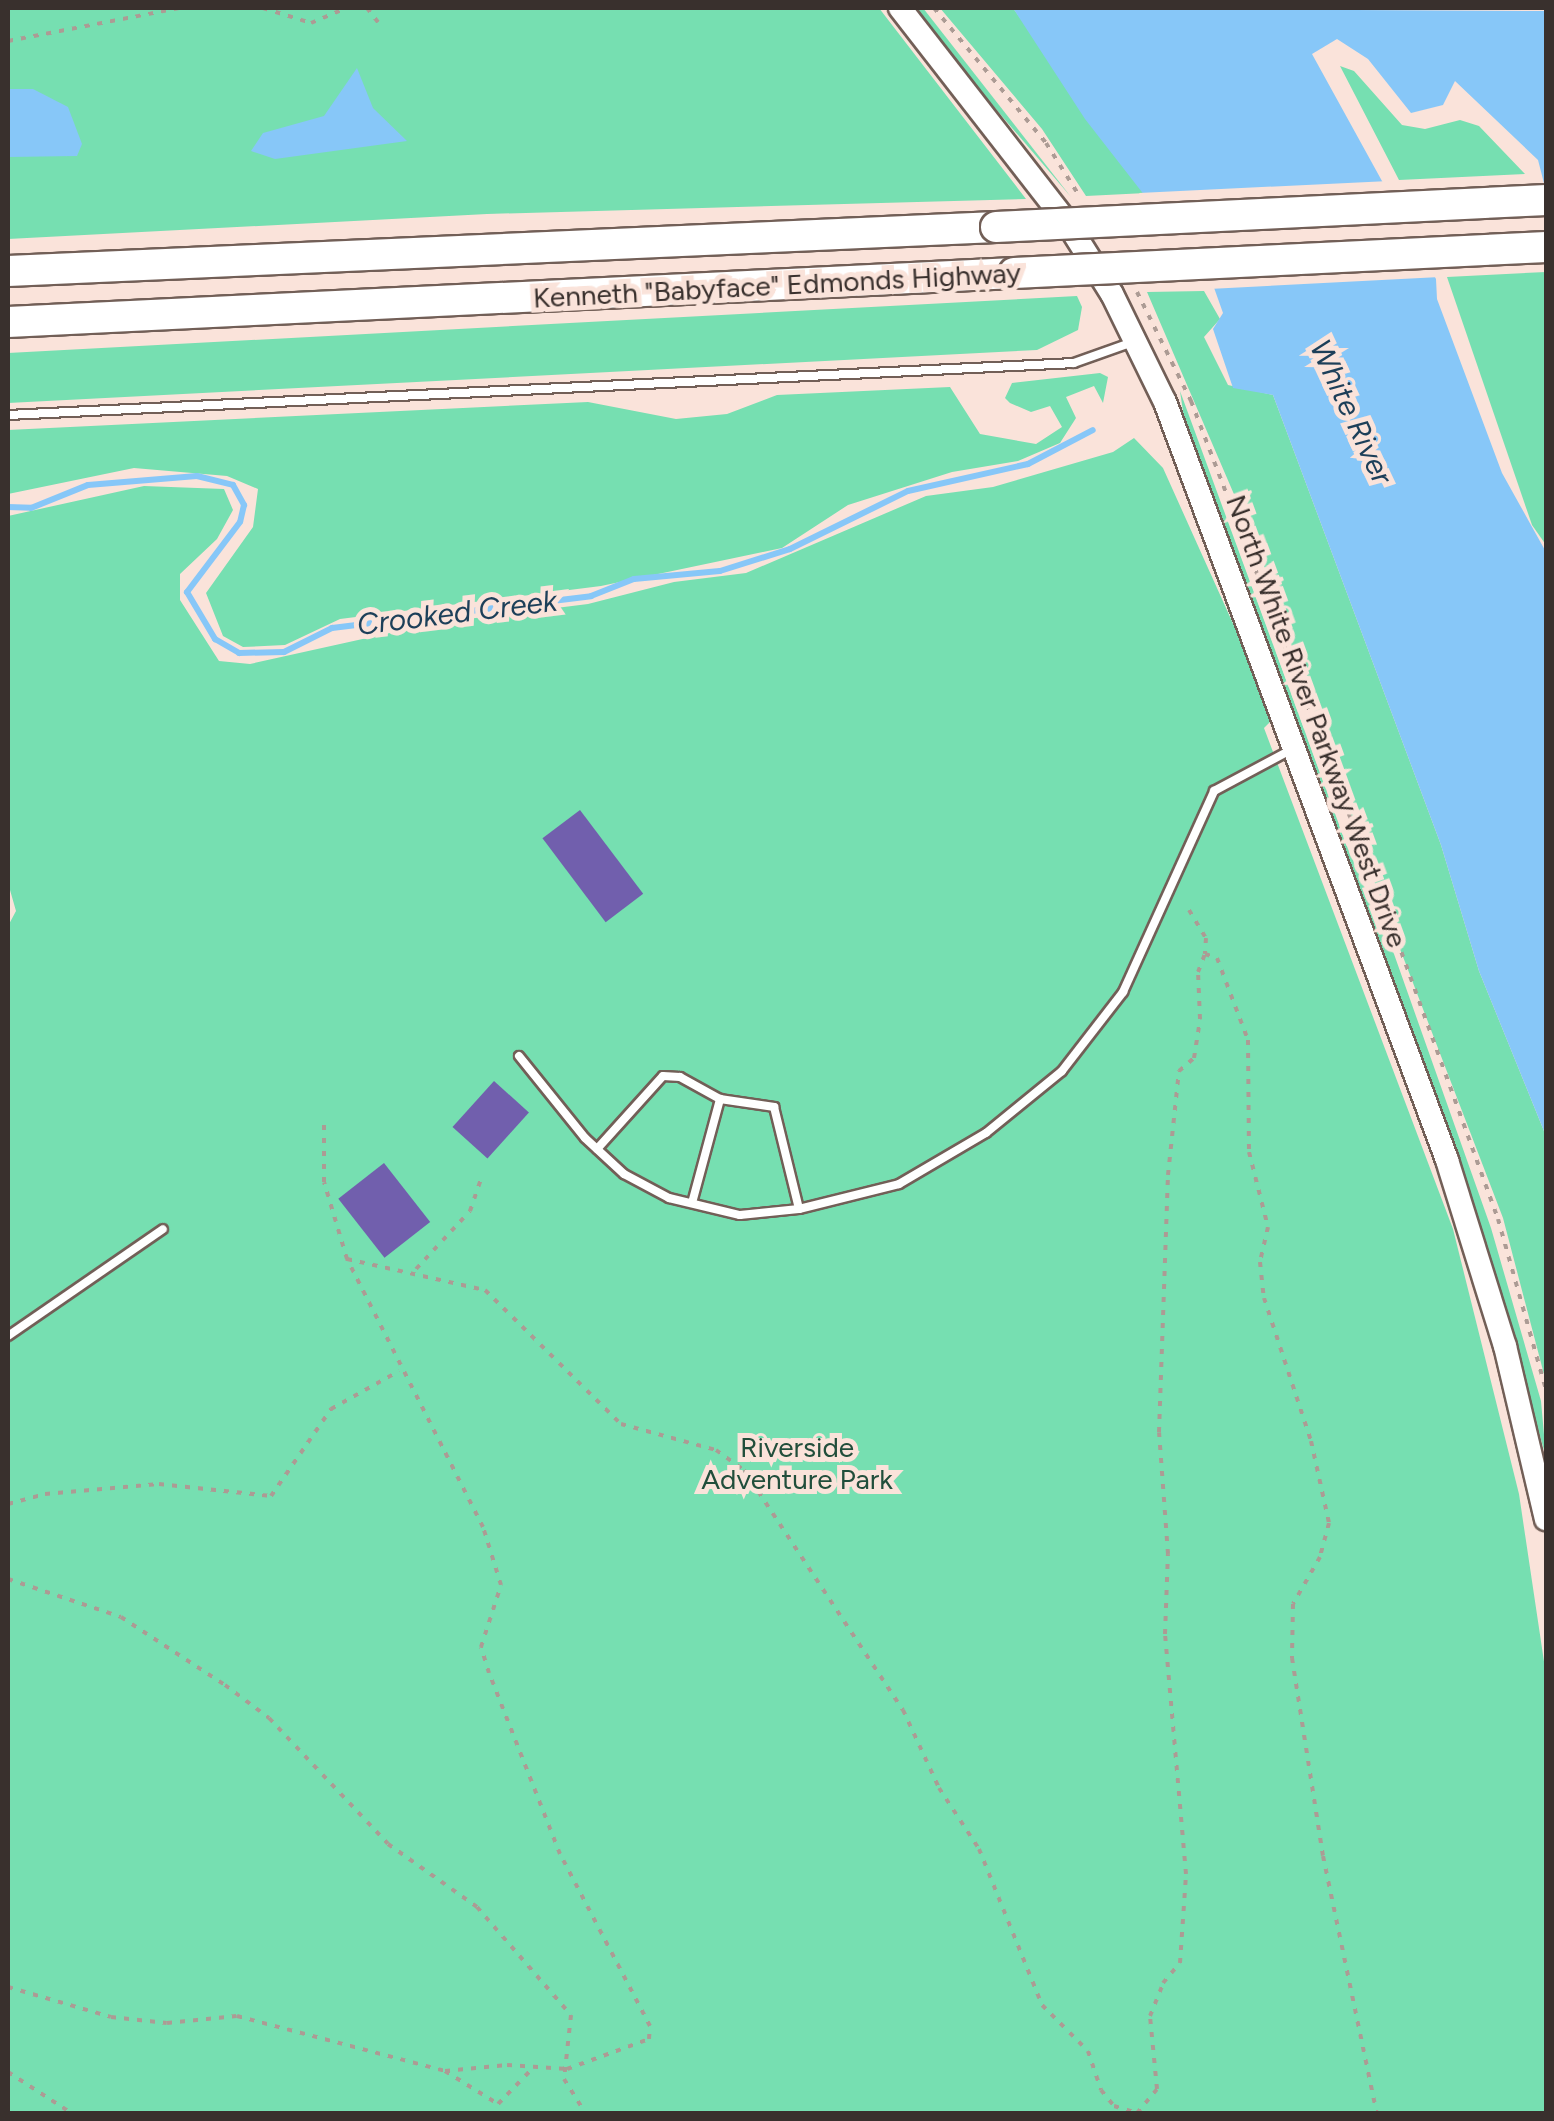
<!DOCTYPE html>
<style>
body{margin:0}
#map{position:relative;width:1554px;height:2121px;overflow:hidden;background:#fae3da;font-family:Figtree,sans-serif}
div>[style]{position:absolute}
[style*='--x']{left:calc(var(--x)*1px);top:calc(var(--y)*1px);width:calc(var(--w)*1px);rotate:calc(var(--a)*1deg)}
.green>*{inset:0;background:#76dfb1}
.water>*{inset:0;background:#87c7f8}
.pier>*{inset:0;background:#fae3da}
.stream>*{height:6px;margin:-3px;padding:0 3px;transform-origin:3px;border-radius:3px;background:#87c7f8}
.building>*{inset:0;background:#715fad;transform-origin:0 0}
.path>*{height:4px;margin-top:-2px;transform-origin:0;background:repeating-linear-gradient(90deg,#ac9b94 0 5px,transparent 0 13px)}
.roads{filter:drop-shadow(2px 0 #725f57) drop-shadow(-2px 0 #725f57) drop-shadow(0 2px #725f57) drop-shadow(0 -2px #725f57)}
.lane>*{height:8px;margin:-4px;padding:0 4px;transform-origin:4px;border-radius:4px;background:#fff}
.secondary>*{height:22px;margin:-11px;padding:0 11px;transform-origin:11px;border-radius:11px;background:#fff}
.highway>*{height:30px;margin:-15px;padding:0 15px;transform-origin:15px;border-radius:15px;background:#fff}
.bridges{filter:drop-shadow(2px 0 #725f57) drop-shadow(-2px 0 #725f57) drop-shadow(0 2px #725f57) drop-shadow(0 -2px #725f57)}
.highway-bridge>*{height:30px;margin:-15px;padding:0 15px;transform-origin:15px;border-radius:15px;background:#fff}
span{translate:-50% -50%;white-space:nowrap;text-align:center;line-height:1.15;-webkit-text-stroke:10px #fae3da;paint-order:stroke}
.street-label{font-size:28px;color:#39302d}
.park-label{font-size:28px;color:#214e3b}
.water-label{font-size:30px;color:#1c3f59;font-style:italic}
.frame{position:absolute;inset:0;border:10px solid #39302d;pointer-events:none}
</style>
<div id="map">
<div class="green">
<i style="clip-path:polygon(8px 8px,879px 8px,1026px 199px,487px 214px,8px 239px)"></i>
<i style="clip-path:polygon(915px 8px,923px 8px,1071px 197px,960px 67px)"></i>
<i style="clip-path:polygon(940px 8px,1013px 8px,1146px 193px,1086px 196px,1042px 129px)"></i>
<i style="clip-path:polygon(1340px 66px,1354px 71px,1402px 125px,1425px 129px,1460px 120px,1479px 126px,1525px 174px,1399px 180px)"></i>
<i style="clip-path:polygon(1546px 272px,1546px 545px,1532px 525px,1447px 277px)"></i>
<i style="clip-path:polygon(1204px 291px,1220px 319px,1204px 337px,1228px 385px,1273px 395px,1441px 845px,1479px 971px,1546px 1136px,1546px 1382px,1503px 1218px,1361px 847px,1261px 557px,1147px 292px)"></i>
<i style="clip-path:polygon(1077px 296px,1082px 307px,1078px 330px,1037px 350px,8px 403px,8px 353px)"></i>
<i style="clip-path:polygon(1100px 373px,1108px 377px,1103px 403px,1094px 386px,1066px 397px,1076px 418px,1060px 443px,1018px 461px,952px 472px,848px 505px,782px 548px,601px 586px,340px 619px,285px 645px,243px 647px,223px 636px,206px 593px,253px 527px,258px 489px,227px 476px,134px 468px,8px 494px,8px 430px,588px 402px,676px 419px,727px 414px,777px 395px,950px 387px,980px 434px,1036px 444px,1062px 427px,1050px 406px,1031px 412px,1010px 403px,1005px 398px,1012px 383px)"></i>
<i style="clip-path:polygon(1180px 391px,1348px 849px,1394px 954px,1491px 1228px,1541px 1401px,1546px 1457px,1466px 1178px,1184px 418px)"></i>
<i style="clip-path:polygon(1134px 438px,1163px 468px,1275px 717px,1264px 728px,1453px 1229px,1519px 1494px,1546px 1675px,1546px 2113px,8px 2113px,8px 926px,16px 911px,8px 883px,8px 516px,144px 486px,224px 489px,233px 510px,217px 539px,180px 574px,180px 600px,219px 661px,250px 664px,435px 623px,588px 604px,674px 582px,746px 573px,926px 496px,993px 487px,1113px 452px)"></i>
</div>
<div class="water">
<i style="clip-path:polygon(1013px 8px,1546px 11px,1546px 191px,1538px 160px,1455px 81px,1443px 105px,1411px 113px,1368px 59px,1337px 39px,1312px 54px,1436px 279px,1437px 299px,1502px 473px,1546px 552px,1546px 1136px,1479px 971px,1441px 845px,1273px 395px,1233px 388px,1213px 329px,1223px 313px,1212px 282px,1085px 119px)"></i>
<i style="clip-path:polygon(357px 68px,373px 108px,407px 141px,275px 159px,251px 151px,263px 133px,324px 116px)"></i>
<i style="clip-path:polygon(8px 89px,33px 89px,68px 107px,82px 144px,77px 156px,8px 157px)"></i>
</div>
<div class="pier">
<i style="clip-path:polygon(1389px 181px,1440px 277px,1209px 289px,1139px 193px)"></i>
</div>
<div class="stream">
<i style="--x:8;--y:507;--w:23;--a:2"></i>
<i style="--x:31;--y:508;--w:61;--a:-22"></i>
<i style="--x:88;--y:485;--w:109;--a:-4.7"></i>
<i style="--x:197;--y:476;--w:37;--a:14"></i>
<i style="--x:233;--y:485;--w:23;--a:61"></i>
<i style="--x:244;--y:505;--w:17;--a:103"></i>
<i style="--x:240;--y:522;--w:88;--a:127.1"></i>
<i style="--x:187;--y:592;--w:55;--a:59.2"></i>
<i style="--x:215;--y:639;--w:28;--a:30"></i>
<i style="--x:239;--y:653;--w:45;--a:-1.3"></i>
<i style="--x:284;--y:652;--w:54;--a:-26.6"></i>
<i style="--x:332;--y:628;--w:261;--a:-7"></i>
<i style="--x:591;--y:596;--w:46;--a:-21.6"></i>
<i style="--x:634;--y:579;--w:86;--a:-5.3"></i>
<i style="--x:720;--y:571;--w:73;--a:-17.4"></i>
<i style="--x:790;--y:549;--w:131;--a:-26.2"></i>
<i style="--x:908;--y:491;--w:123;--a:-12.7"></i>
<i style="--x:1028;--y:464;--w:73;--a:-27.6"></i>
</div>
<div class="building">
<i style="left:580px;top:810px;width:105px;height:47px;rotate:53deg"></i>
<i style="left:494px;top:1081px;width:47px;height:62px;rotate:42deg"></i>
<i style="left:384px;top:1163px;width:75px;height:58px;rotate:52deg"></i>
</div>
<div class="path">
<i style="--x:263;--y:8;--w:50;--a:17.4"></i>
<i style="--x:311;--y:23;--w:38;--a:-23"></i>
<i style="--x:367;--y:8;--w:18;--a:52"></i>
<i style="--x:934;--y:8;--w:175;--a:50.3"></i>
<i style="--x:1046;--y:143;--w:64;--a:57.8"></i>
<i style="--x:8;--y:41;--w:174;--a:-10.9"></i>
<i style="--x:1137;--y:292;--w:122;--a:63.6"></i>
<i style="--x:1191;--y:401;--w:577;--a:69.08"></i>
<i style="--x:1397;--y:940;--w:297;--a:70.1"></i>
<i style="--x:1498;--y:1219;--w:178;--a:74.3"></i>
<i style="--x:1189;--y:910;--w:33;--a:59"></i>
<i style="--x:1206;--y:938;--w:16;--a:94"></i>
<i style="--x:347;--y:1259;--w:141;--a:12.7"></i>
<i style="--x:485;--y:1290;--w:191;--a:44.6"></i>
<i style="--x:621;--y:1424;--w:98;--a:15.3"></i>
<i style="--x:716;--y:1450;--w:34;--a:36"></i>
<i style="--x:744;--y:1470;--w:288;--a:56.5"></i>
<i style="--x:903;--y:1710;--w:86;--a:65.2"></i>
<i style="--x:939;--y:1788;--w:73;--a:56.7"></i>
<i style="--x:979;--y:1849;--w:168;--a:68"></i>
<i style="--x:1042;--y:2005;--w:65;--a:45"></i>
<i style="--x:1088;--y:2051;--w:41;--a:71.6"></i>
<i style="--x:1101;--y:2090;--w:21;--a:51"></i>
<i style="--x:1114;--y:2106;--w:24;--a:17"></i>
<i style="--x:1137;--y:2113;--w:31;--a:-50"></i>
<i style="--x:1157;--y:2089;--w:73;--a:-95.5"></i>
<i style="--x:1150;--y:2016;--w:35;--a:-68"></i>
<i style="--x:1163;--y:1983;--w:26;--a:-50"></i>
<i style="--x:1180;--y:1963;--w:89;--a:-86.1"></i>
<i style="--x:1186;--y:1874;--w:241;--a:-95"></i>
<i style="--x:1165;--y:1634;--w:80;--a:-87.9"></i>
<i style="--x:1168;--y:1554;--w:122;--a:-94.2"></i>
<i style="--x:1159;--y:1432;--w:257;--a:-88"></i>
<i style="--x:1168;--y:1175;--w:105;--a:-84"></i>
<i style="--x:1179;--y:1071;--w:20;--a:-41"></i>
<i style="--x:1194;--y:1058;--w:39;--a:-81"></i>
<i style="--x:1200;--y:1019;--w:47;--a:-92.4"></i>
<i style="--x:1198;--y:972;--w:19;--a:-69"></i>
<i style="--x:1205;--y:954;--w:13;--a:18"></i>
<i style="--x:1217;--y:958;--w:88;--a:69.3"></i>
<i style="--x:1248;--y:1040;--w:112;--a:89.5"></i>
<i style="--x:1249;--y:1152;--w:77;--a:75.8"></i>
<i style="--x:1268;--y:1227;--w:36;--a:103"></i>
<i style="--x:1260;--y:1262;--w:36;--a:84"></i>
<i style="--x:1264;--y:1298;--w:151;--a:71.8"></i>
<i style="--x:1311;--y:1441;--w:84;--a:77.6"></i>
<i style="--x:1329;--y:1523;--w:35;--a:105"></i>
<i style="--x:1320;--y:1557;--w:54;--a:119.9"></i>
<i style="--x:1293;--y:1604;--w:54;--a:91.1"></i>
<i style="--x:1292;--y:1658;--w:200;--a:81.1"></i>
<i style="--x:1323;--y:1856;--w:264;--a:78.2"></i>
<i style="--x:416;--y:1269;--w:79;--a:-47"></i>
<i style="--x:470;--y:1211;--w:36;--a:-71"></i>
<i style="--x:8;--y:1504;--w:38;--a:-15"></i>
<i style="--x:45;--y:1494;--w:114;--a:-5"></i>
<i style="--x:159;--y:1484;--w:113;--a:6.1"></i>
<i style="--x:271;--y:1496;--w:106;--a:-55.4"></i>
<i style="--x:331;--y:1409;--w:78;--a:-29.2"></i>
<i style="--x:8;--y:1579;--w:119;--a:18.6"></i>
<i style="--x:121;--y:1617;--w:124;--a:33.2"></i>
<i style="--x:225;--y:1685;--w:55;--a:36.9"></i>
<i style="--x:269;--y:1718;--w:173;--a:46.6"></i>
<i style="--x:388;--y:1844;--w:109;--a:35.3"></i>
<i style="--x:477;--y:1907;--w:143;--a:49"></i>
<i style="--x:571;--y:2015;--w:64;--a:96.2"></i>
<i style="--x:564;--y:2079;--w:41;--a:57.8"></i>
<i style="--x:8;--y:1987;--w:107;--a:16.2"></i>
<i style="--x:111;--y:2017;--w:56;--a:6.1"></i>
<i style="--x:167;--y:2023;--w:70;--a:-5.7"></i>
<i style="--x:237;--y:2016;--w:215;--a:14.8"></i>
<i style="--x:445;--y:2071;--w:62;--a:-5.5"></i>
<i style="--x:507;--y:2065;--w:60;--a:3.8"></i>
<i style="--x:567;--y:2069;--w:87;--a:-20.1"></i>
<i style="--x:649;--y:2039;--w:13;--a:-86"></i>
<i style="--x:650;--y:2026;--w:194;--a:-117.6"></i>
<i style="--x:560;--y:1854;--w:194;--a:-111.4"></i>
<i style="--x:489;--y:1673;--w:27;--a:-107"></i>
<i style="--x:481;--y:1647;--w:65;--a:-72.1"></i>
<i style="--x:501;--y:1585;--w:61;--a:-107.2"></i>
<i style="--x:483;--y:1527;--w:301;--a:-116.9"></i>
<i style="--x:347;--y:1259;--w:80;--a:-106.6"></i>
<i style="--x:324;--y:1182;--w:62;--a:-90"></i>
<i style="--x:445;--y:2071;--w:62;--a:31.9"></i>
<i style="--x:498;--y:2104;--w:47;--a:-45.9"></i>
<i style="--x:8;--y:2072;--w:77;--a:32.9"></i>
</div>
<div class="roads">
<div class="lane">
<i style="--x:8;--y:415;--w:1067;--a:-2.79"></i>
<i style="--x:1074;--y:363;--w:63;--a:-19.6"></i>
<i style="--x:519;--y:1056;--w:105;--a:51.2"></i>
<i style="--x:585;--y:1138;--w:53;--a:42.7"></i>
<i style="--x:624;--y:1174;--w:51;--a:28.1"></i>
<i style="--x:669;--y:1198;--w:73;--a:13.5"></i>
<i style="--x:740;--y:1215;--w:59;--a:-5.8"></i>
<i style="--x:799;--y:1209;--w:103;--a:-14"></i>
<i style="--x:899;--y:1184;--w:101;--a:-30.4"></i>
<i style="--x:986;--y:1133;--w:98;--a:-39.2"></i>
<i style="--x:1062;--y:1071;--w:100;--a:-52.3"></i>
<i style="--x:1123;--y:992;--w:221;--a:-65.6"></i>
<i style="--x:1214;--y:791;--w:85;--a:-28.1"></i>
<i style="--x:597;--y:1149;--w:98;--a:-47.9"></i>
<i style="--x:663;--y:1076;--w:17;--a:3"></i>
<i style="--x:680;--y:1077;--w:46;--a:28.8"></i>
<i style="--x:720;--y:1099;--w:55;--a:8.4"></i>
<i style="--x:774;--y:1107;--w:105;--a:76.2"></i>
<i style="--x:692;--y:1203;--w:108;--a:-74.9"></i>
<i style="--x:8;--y:1336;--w:188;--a:-34.6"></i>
</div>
<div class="secondary">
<i style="--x:900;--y:8;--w:270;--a:52.1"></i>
<i style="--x:1066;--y:221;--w:86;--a:57.8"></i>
<i style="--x:1112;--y:294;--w:120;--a:63.9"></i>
<i style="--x:1165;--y:402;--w:809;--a:69.59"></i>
<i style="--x:1447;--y:1160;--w:195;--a:72.7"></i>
<i style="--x:1505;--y:1346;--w:178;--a:76.7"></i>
</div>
<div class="highway">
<i style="--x:8;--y:271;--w:989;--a:-2.55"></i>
<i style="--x:8;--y:322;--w:1007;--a:-2.79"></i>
</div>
</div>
<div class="bridges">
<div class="highway-bridge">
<i style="--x:996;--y:227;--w:551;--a:-2.81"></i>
<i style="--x:1014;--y:273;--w:533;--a:-2.8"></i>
</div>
</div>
<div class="street-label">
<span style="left:777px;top:285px;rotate:-3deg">Kenneth "Babyface" Edmonds Highway</span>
<span style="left:1317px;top:721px;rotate:70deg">North White River Parkway West Drive</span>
</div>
<div class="park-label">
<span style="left:797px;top:1463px">Riverside<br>Adventure Park</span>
</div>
<div class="water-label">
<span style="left:1351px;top:412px;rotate:65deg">White River</span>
<span style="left:457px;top:613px;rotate:-7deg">Crooked Creek</span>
</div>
<div class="frame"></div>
</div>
